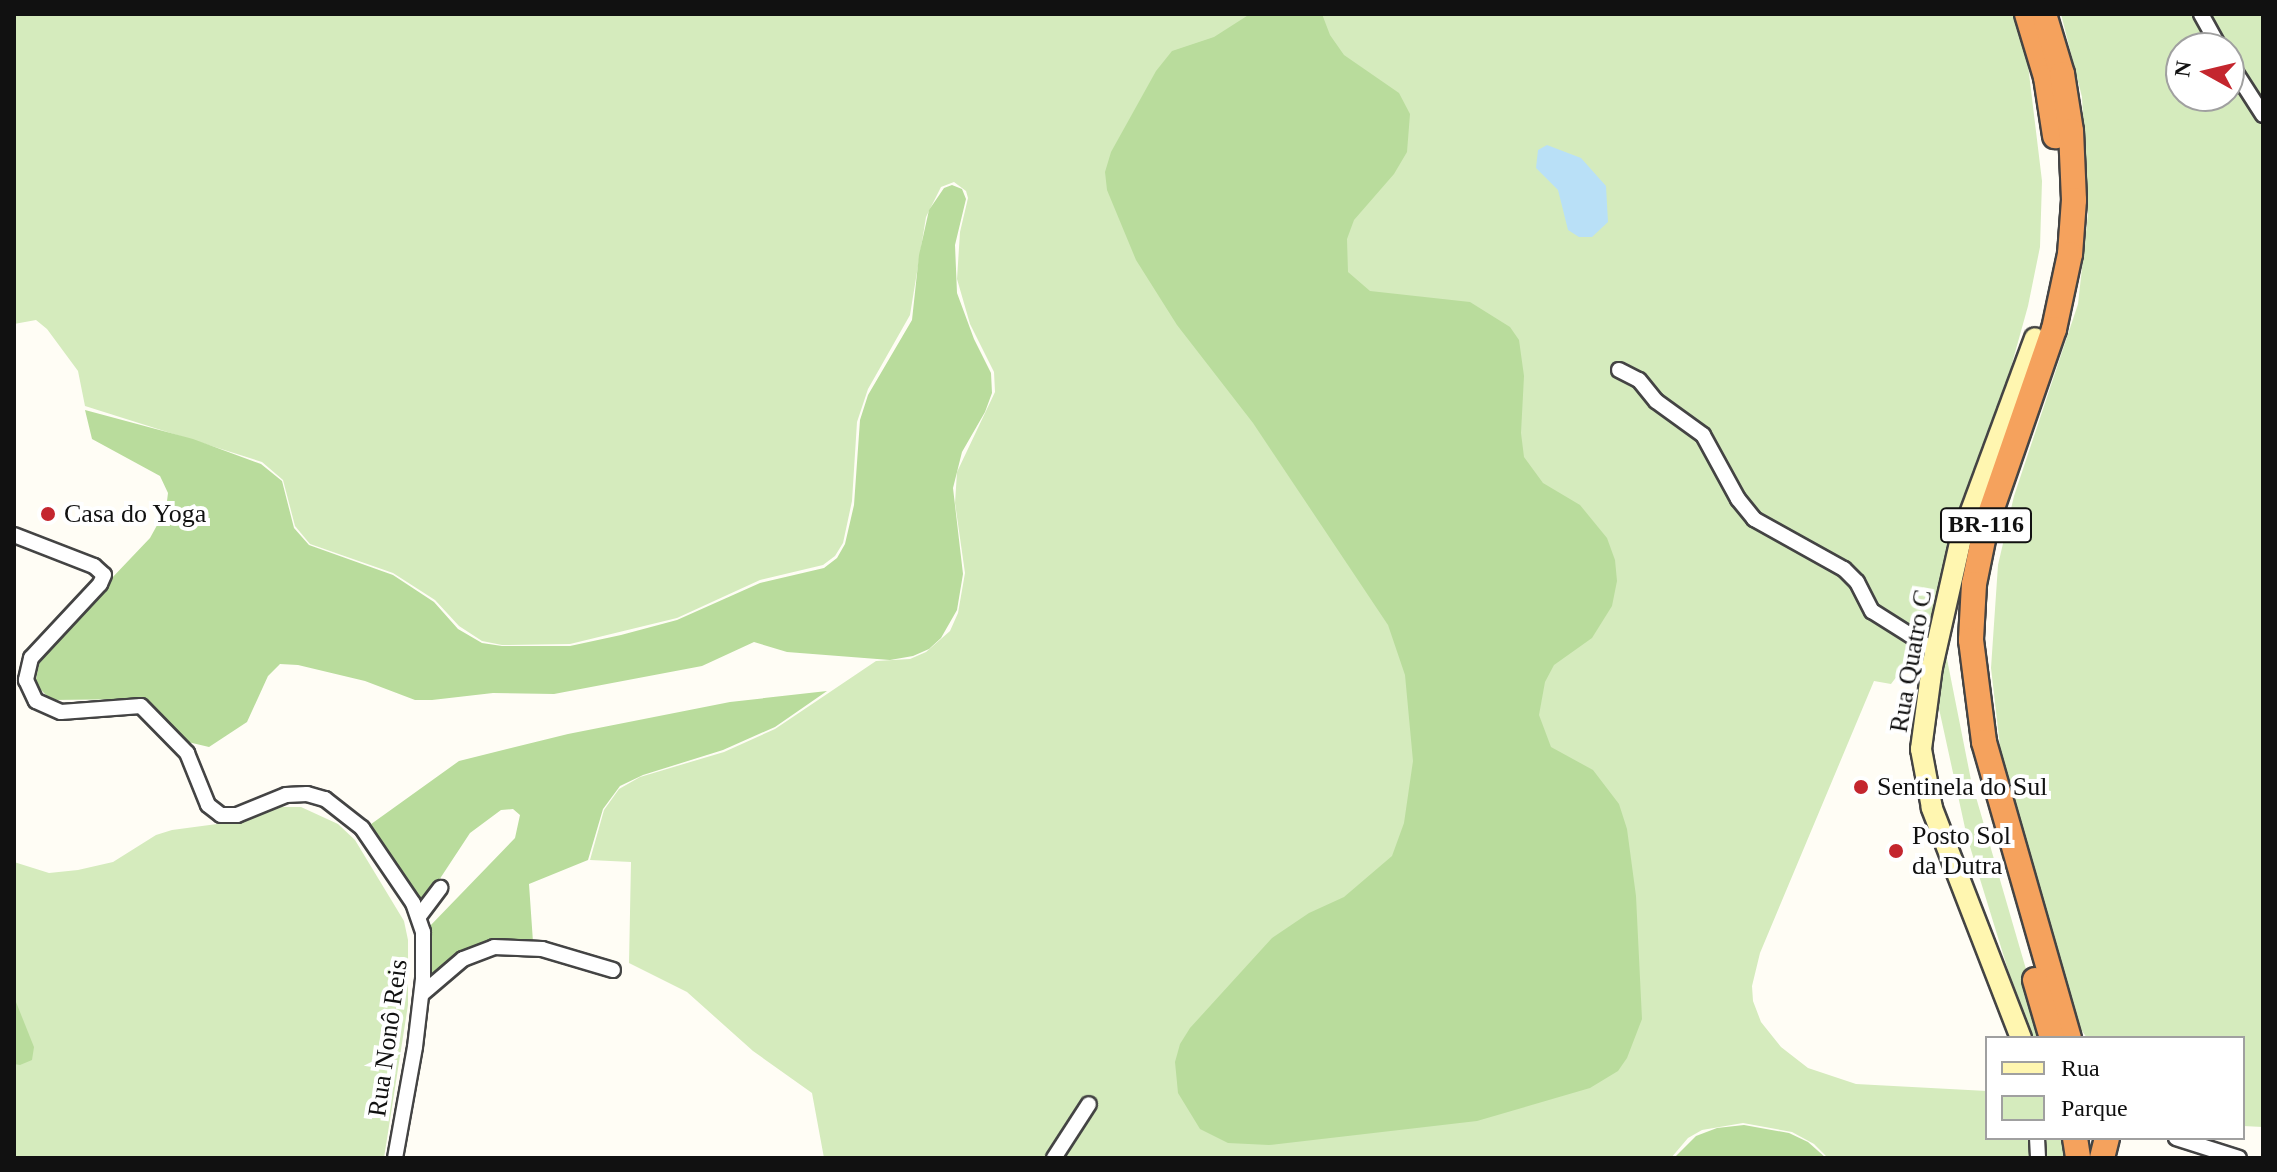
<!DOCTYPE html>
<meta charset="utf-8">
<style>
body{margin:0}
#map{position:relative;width:2277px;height:1172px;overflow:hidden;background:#fffdf5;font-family:Georgia,serif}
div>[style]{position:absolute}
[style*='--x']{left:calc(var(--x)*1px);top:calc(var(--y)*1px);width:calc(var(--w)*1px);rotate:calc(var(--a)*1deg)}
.green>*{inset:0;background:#d5ebbd;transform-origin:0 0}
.forest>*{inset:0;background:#b9dc9c}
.water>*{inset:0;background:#b9e0f7}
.roads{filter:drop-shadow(2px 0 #444) drop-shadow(-2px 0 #444) drop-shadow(0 2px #444) drop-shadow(0 -2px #444)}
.street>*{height:14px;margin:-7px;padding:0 7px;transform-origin:7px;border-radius:7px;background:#fff}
.secondary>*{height:20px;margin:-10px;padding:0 10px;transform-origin:10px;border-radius:10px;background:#fff6b0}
.highway>*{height:24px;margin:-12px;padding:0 12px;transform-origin:12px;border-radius:12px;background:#f5a25d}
.dots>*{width:22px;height:22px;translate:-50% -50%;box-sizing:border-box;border:4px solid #fff;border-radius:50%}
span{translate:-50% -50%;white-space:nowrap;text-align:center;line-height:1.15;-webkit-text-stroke:8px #fff;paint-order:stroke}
.shield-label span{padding:2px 6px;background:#fff;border:2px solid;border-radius:6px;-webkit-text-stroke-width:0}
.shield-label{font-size:24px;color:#111;font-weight:700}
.poi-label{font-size:26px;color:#111}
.left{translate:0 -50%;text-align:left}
.street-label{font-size:26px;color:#111}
.frame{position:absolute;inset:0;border:16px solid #111;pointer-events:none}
.legend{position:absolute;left:1985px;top:1036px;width:260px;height:104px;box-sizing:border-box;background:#fff;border:2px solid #a0a0a0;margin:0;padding:10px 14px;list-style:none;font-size:24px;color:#111}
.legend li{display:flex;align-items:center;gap:16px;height:40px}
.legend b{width:40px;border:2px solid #a0a0a0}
.north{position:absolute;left:2165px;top:32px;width:80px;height:80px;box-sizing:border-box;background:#fff;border:2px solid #a0a0a0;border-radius:50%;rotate:278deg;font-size:22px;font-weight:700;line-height:32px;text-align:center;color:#111}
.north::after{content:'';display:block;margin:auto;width:28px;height:36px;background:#c4262e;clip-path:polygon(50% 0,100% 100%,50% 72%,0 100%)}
</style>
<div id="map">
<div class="green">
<i style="clip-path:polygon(14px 14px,2013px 14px,2028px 65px,2042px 181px,2040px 247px,2028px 306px,2008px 378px,1980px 455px,1932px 630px,1891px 684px,1874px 681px,1760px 953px,1752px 986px,1753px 1001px,1761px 1022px,1781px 1047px,1808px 1068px,1856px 1084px,1987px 1091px,1987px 1138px,2030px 1138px,2030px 1158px,1828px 1158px,1814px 1144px,1792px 1132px,1743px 1123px,1702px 1130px,1688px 1138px,1671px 1158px,824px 1158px,812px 1093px,753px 1051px,687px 992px,629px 963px,631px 862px,590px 860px,604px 810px,619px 789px,640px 777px,724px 752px,775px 729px,876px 661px,910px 659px,926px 652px,950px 631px,958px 613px,965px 573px,955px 503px,957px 472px,995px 392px,994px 372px,970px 324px,957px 279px,960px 232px,968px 198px,966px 191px,954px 182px,941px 187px,926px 217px,910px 315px,868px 389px,857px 422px,852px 501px,843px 543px,835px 556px,823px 565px,760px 580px,677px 618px,570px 644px,502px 645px,482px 641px,459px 626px,435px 600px,393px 573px,310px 544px,295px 526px,283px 480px,262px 462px,85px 406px,78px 371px,47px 329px,36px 320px,14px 324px)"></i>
<i style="clip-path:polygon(2061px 14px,2198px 14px,2212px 48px,2181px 48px,2181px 96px,2229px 96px,2229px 72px,2263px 127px,2263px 1127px,2243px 1126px,2243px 1038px,2087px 1038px,2080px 1028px,2001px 755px,1991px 668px,1998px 565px,2014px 496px,2078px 304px,2088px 214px,2082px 97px)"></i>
<i style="clip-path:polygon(2207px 14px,2263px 14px,2263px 102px,2226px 48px)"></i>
<i style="clip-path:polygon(1946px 654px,1971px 780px,2046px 1038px,2029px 1038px,1967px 837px,1938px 704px)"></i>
<i style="clip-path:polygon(276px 807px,301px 807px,338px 824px,355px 840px,404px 921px,408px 940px,408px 1005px,384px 1158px,14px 1158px,14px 862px,49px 873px,78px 870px,113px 862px,156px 835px,172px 830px,232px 822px)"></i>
<i style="left:2043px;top:1138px;width:22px;height:20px"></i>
</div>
<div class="forest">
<i style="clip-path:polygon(1250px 14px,1322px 14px,1330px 35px,1344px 55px,1399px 93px,1410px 114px,1407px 152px,1394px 174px,1354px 220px,1347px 239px,1348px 272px,1370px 291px,1470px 302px,1510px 327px,1519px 340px,1524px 376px,1521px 433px,1524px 457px,1543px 483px,1580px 505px,1607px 538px,1615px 560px,1617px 581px,1612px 606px,1592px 638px,1554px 665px,1545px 682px,1539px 715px,1551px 747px,1593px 770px,1619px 804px,1627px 829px,1636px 896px,1642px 1019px,1627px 1058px,1618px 1071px,1590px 1088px,1477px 1121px,1269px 1145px,1228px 1143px,1200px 1129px,1178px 1093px,1175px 1062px,1180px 1044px,1190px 1028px,1272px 938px,1309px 913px,1344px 897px,1392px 856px,1404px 823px,1413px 761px,1405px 675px,1388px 625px,1253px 423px,1177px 325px,1136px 260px,1107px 190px,1105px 172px,1111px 152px,1156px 71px,1172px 51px,1214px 37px)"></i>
<i style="clip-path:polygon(952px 185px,962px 189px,966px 199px,955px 245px,957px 293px,974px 339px,991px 373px,992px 393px,985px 412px,962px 452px,953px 488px,963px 574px,957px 610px,941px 638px,929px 649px,913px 656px,890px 660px,787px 652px,754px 642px,702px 666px,554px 694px,493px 693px,432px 700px,415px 700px,365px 681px,298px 665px,280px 664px,268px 676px,247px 722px,209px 747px,188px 742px,154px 706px,140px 699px,51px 700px,35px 684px,40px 659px,51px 642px,150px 538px,166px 509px,168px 493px,160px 476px,92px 439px,85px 410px,193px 439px,261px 464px,282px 481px,294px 528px,309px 545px,393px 575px,434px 602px,458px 629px,482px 643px,502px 646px,570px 646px,621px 635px,677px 620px,760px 583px,824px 568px,837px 558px,845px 544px,854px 505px,860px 420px,868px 395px,912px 320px,919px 255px,929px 210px,944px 188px)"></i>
<i style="clip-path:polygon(827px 691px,775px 727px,723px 750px,643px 775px,620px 786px,603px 809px,588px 860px,529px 884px,533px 942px,511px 942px,427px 984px,429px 927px,515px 838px,520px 815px,513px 809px,501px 810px,470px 833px,420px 909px,367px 827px,459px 761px,568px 734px,730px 702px)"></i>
<i style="clip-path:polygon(14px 997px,34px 1047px,32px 1060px,20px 1065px,14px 1064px)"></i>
<i style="clip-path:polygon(1744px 1125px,1789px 1133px,1808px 1142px,1826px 1158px,1674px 1158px,1696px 1136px,1717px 1128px)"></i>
</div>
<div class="water">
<i style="clip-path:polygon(1547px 145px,1581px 158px,1606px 186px,1608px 222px,1592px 237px,1579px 237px,1568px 230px,1558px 190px,1536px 168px,1538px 150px)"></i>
</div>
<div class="roads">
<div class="street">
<i style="--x:2201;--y:14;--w:39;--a:61"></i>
<i style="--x:2229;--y:62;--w:63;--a:57.3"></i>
<i style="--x:1619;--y:370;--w:22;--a:27"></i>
<i style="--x:1639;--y:380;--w:27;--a:51"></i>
<i style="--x:1656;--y:401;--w:58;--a:35.9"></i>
<i style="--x:1703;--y:435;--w:73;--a:61.3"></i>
<i style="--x:1738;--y:499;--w:26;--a:51"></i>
<i style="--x:1754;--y:519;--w:103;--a:29.1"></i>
<i style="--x:1844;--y:569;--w:18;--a:45"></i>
<i style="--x:1857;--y:582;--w:33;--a:63"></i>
<i style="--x:1872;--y:611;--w:71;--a:32.3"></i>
<i style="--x:14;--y:535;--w:86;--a:21.2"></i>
<i style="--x:94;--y:566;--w:13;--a:42"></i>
<i style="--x:104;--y:575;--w:10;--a:114"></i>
<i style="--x:100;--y:584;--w:101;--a:133"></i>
<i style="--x:31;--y:658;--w:23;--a:103"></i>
<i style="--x:26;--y:680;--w:23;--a:65"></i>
<i style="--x:36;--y:701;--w:27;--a:24"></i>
<i style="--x:61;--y:712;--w:80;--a:-4.3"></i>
<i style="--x:141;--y:706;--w:66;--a:45.6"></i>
<i style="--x:187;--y:753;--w:56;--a:68"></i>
<i style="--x:208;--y:805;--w:16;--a:38"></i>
<i style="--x:221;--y:815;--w:16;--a:0"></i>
<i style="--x:237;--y:815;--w:53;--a:-22.2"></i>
<i style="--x:286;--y:795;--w:21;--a:-3"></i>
<i style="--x:307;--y:794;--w:19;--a:16"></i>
<i style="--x:325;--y:799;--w:47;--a:38.1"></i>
<i style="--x:362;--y:828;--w:91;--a:55.8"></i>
<i style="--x:413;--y:903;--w:31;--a:71"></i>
<i style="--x:423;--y:932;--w:47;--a:90"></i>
<i style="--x:423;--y:979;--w:68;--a:96.7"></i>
<i style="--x:415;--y:1047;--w:113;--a:100.2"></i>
<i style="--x:420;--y:915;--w:34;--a:-53"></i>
<i style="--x:422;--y:994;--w:54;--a:-40.5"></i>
<i style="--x:463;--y:959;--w:33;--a:-21"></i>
<i style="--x:494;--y:947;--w:48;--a:2.4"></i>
<i style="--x:542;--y:949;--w:74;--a:16.5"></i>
<i style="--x:2037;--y:1138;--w:20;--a:87"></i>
<i style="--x:2176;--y:1138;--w:66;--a:17.6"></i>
<i style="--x:1054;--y:1158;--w:64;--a:-57.1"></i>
</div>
<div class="secondary">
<i style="--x:2021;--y:1038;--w:247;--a:-111.2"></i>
<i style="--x:1932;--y:808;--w:60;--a:-100.6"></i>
<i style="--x:1921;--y:749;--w:83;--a:-82.4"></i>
<i style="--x:1932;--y:667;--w:132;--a:-77.3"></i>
<i style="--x:1961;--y:538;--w:213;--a:-69.7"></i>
</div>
<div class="highway">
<i style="--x:2027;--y:14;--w:66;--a:73.2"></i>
<i style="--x:2046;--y:77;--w:60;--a:81.3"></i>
<i style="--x:2044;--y:14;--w:63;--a:73.3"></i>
<i style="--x:2062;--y:74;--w:58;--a:81"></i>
<i style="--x:2071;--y:131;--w:69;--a:87.5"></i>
<i style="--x:2074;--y:200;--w:54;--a:94.2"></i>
<i style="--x:2070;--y:254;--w:77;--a:102"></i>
<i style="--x:2054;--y:329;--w:207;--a:109.1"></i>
<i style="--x:1986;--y:525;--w:60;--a:101.5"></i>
<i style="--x:1974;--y:584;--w:56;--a:93.1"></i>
<i style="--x:1971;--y:640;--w:103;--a:82.7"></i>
<i style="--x:1984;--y:742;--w:308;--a:74"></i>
<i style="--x:2035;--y:980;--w:60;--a:73.7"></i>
<i style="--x:2075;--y:1138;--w:20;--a:81"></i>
<i style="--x:2102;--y:1158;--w:21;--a:-76"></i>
</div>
</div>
<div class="dots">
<i style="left:48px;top:514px;background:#c4262e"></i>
<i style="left:1861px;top:787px;background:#c4262e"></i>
<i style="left:1896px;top:851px;background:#c4262e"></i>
</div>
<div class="shield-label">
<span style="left:1986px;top:525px">BR-116</span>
</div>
<div class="poi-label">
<span class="left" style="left:64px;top:514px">Casa do Yoga</span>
<span class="left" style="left:1877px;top:787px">Sentinela do Sul</span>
<span class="left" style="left:1912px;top:851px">Posto Sol<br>da Dutra</span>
</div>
<div class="street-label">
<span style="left:1911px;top:661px;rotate:-80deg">Rua Quatro C</span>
<span style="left:388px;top:1038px;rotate:-82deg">Rua Nonô Reis</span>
</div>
<div class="frame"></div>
<ul class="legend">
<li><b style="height:10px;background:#fff6b0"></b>Rua</li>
<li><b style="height:22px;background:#d5ebbd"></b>Parque</li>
</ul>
<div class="north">N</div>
</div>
